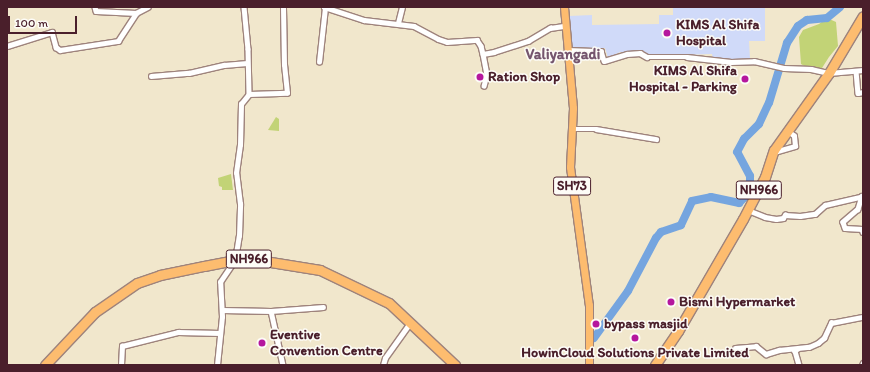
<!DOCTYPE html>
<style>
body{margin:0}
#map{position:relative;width:870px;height:372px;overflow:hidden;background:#f1e7cc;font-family:Itim,sans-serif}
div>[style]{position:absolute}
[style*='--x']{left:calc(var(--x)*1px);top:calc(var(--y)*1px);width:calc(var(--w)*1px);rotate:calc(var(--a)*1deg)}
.built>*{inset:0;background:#d0daf9}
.green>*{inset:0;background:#c2d376}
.river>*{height:8px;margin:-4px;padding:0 4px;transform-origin:4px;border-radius:4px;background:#75a5df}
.roads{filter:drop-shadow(1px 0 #9e837c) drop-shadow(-1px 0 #9e837c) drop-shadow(0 1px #9e837c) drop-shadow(0 -1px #9e837c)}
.street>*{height:4.5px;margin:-2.25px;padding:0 2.25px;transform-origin:2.25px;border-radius:2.25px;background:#fff}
.primary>*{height:7px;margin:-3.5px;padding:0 3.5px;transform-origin:3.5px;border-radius:3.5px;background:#fdbc6f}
.highway>*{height:9px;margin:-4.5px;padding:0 4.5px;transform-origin:4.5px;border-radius:4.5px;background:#fdbc6f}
.dots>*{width:11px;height:11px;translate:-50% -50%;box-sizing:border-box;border:2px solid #fdfcf7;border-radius:50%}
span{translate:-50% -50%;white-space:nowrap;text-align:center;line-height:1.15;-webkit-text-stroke:3px #fdfcf7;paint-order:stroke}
.shield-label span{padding:1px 3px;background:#fdfcf7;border:1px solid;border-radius:3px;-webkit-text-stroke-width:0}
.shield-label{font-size:13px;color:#4a1f2b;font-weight:700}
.poi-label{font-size:14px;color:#4a1f2b;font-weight:700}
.left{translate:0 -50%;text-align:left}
.right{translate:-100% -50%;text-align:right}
.neighbourhood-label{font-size:15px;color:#75566e;font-weight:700}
.frame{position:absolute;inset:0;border:8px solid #4a1f2b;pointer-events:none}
.scale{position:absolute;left:8px;top:16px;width:69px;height:18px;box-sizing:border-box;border:2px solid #4a1f2b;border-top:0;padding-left:5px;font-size:12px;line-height:14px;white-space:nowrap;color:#4a1f2b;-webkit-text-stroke:3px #fdfcf7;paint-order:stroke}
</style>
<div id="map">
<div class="built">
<i style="clip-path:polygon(673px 7px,765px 7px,765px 41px,749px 41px,750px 59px,737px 59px,737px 61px,713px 59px,712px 54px,646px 56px,646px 52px,620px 52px,608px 58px,605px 48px,570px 49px,569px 16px,592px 15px,592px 25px,659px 24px,659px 15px,673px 15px)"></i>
</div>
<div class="green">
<i style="clip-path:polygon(827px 18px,836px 22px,838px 46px,829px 57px,822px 68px,808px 68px,801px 64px,799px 37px,803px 30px,819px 24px)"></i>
<i style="clip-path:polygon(276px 117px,279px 119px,279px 131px,268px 130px)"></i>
<i style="clip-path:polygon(231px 174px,233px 190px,222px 190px,222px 187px,219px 186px,218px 178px)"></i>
</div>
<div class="river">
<i style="--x:594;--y:338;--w:58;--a:-54.1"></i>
<i style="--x:628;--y:291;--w:60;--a:-62.2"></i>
<i style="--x:656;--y:238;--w:8;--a:-50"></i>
<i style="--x:661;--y:232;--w:21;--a:-19"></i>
<i style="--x:681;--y:225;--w:26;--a:-65"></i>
<i style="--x:692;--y:201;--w:19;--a:-12"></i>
<i style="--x:711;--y:197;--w:29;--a:12"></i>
<i style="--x:739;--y:203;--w:10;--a:-45"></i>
<i style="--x:746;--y:196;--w:9;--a:-63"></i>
<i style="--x:750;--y:188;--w:12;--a:-90"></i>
<i style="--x:750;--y:176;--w:27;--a:-118"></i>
<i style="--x:737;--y:152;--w:15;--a:-62"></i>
<i style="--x:744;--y:139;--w:21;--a:-45"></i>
<i style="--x:759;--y:124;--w:23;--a:-65"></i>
<i style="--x:769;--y:103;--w:63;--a:-73.3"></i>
<i style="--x:787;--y:43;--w:20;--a:-57"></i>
<i style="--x:798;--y:26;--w:11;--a:-34"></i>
<i style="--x:807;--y:20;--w:20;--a:-6"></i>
<i style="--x:827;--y:18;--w:17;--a:-40"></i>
</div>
<div class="roads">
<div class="street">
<i style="--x:95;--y:7;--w:4;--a:76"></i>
<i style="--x:96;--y:11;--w:40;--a:2.9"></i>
<i style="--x:244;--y:7;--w:42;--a:84.6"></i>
<i style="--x:248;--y:49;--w:45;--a:88.7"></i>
<i style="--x:324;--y:7;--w:42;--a:18"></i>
<i style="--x:364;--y:20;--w:50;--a:6.8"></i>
<i style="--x:414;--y:26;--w:27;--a:28"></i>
<i style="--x:438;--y:39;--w:9;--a:18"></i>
<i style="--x:447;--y:42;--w:30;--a:-4"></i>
<i style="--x:477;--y:40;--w:7;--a:56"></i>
<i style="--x:481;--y:46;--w:8;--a:76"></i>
<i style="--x:483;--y:54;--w:11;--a:-10"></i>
<i style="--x:494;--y:52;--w:36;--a:-18"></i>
<i style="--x:528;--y:41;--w:26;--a:-31"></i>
<i style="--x:550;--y:28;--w:15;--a:-8"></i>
<i style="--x:398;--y:23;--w:16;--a:-76"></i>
<i style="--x:7;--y:46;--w:47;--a:-17.3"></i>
<i style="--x:52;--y:32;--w:16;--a:75"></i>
<i style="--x:56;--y:47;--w:5;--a:37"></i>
<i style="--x:60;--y:50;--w:59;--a:-8.8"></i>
<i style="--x:118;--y:41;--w:33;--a:-57"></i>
<i style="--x:136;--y:13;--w:13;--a:-27"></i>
<i style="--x:567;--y:50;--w:34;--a:2"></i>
<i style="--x:601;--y:51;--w:10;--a:73"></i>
<i style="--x:604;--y:61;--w:24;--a:-17"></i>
<i style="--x:627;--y:54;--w:13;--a:-4"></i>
<i style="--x:640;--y:53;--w:8;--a:30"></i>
<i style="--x:647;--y:57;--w:40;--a:0"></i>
<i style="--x:687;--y:57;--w:44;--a:6.5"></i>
<i style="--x:731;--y:62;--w:23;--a:-2"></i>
<i style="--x:754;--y:61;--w:31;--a:13"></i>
<i style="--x:784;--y:68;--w:27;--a:2"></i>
<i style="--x:811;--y:69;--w:18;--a:13"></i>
<i style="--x:829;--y:73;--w:34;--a:-5"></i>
<i style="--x:483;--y:54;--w:21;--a:79"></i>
<i style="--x:487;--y:75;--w:11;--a:105"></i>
<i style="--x:319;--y:62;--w:54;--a:-83.7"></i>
<i style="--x:856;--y:71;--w:22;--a:85"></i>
<i style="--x:858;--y:93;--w:5;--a:-11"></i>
<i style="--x:151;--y:76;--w:38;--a:-5"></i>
<i style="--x:189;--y:73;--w:36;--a:-13"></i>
<i style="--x:224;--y:65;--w:23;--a:-5"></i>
<i style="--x:249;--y:94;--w:38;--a:-2"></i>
<i style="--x:287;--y:93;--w:28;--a:-96"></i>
<i style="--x:284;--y:65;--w:58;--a:-91"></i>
<i style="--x:572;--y:129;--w:24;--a:0"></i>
<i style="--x:596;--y:129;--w:61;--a:9.5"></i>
<i style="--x:774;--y:152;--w:22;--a:-16"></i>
<i style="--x:795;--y:146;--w:10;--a:-96"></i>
<i style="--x:794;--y:136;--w:9;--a:-144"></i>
<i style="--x:862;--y:196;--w:14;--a:107"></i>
<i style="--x:858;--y:209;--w:20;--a:139"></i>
<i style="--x:843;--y:222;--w:6;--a:72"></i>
<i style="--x:845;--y:228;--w:17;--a:3"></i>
<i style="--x:862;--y:229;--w:3;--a:72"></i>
<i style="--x:748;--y:210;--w:18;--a:22"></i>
<i style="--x:765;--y:217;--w:11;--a:10"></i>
<i style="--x:776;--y:219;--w:7;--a:-8"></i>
<i style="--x:783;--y:218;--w:4;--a:-56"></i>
<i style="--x:785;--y:215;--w:15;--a:4"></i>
<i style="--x:800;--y:216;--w:15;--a:-8"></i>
<i style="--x:815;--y:214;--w:13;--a:-42"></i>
<i style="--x:825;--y:205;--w:39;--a:-13"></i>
<i style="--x:222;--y:310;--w:49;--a:1.2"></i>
<i style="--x:271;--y:311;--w:52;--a:-4.4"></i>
<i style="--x:271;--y:311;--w:55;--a:77.5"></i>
<i style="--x:735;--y:348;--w:21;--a:-5"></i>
<i style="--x:756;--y:346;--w:13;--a:39"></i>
<i style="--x:766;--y:354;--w:14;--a:-17"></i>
<i style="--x:779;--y:350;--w:30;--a:-6"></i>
<i style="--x:809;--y:347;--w:10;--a:-24"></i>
<i style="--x:818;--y:343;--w:8;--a:-40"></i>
<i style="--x:824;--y:338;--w:17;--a:-65"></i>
<i style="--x:831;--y:323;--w:33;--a:-11"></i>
<i style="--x:798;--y:349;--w:4;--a:146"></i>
<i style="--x:795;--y:351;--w:15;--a:74"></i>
<i style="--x:121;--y:365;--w:19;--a:-87"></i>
<i style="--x:122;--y:346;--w:58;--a:-14"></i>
<i style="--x:178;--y:332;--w:42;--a:1.4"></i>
<i style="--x:217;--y:365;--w:48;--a:-84.1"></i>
<i style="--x:222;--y:317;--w:35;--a:-93"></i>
<i style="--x:220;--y:282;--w:27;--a:-56"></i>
<i style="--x:235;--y:260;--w:24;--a:-81"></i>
<i style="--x:239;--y:236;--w:32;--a:-88"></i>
<i style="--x:240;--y:204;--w:31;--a:-97"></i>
<i style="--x:236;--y:173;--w:28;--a:-82"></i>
<i style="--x:240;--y:145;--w:41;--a:-88.6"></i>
<i style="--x:241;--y:104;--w:13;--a:-51"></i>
<i style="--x:383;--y:365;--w:7;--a:-74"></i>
<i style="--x:385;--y:358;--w:43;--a:-54.5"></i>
<i style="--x:862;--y:365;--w:2;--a:-63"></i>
</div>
<div class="primary">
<i style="--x:564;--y:7;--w:101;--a:84.9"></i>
<i style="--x:573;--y:108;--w:59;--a:92.9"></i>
<i style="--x:570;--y:167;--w:139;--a:82.2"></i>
<i style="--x:589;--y:305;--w:60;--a:90"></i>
</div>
<div class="highway">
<i style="--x:45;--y:365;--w:73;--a:-46.7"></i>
<i style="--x:95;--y:312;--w:51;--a:-34.6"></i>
<i style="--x:137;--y:283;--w:24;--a:-19"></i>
<i style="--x:160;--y:275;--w:45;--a:-11.6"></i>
<i style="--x:204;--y:266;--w:32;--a:-11"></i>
<i style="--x:235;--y:260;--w:17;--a:-3"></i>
<i style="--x:252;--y:259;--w:69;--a:9.2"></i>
<i style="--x:320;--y:270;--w:76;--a:25.6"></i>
<i style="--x:389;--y:303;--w:91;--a:43.2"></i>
<i style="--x:655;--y:365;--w:41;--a:-55.9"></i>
<i style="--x:678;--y:331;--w:129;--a:-59.9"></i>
<i style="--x:743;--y:219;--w:47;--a:-62.4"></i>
<i style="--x:765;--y:177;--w:28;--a:-72"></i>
<i style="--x:774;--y:150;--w:95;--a:-54.5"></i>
<i style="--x:829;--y:73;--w:66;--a:-59.2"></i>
</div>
</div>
<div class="dots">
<i style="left:667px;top:33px;background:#b5179e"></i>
<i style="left:480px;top:77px;background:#b5179e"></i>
<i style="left:745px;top:79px;background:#b5179e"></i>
<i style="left:671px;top:302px;background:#b5179e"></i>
<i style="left:596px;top:324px;background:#b5179e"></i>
<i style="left:635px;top:338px;background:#b5179e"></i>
<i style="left:262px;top:343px;background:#b5179e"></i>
</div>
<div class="shield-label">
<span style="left:572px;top:186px">SH73</span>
<span style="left:759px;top:190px">NH966</span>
<span style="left:249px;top:259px">NH966</span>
</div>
<div class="poi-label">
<span class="left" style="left:676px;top:33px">KIMS Al Shifa<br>Hospital</span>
<span class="right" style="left:737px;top:79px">KIMS Al Shifa<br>Hospital - Parking</span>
<span class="left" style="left:488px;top:77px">Ration Shop</span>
<span class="left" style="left:679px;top:302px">Bismi Hypermarket</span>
<span class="left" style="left:604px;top:324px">bypass masjid</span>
<span class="left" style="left:270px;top:343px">Eventive<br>Convention Centre</span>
<span style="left:635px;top:353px">HowinCloud Solutions Private Limited</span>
</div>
<div class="neighbourhood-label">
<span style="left:563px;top:55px">Valiyangadi</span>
</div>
<div class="frame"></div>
<div class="scale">100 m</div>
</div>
